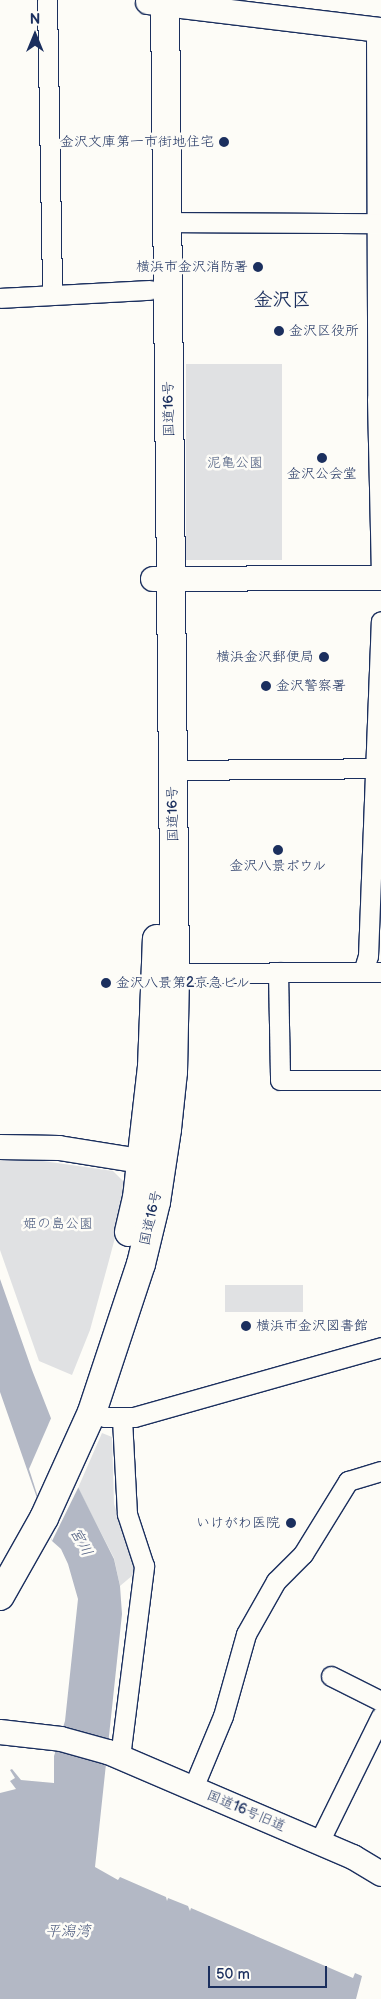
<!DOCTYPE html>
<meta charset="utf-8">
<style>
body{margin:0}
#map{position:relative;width:381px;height:1999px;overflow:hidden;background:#fdfcf7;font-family:"Balsamiq Sans","Klee One",sans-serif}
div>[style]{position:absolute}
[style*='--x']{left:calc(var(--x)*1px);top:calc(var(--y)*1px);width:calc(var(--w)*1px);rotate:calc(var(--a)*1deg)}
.green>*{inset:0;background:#e0e1e3;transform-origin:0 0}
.water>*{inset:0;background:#b3b8c5}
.pier>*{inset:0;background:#fdfcf7}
.roads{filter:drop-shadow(1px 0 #1b2f5e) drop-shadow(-1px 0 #1b2f5e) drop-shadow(0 1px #1b2f5e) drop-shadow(0 -1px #1b2f5e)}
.minor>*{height:19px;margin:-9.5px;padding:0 9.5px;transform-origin:9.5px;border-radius:9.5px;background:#fdfcf7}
.tertiary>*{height:24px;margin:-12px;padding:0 12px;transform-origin:12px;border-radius:12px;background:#fdfcf7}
.trunk>*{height:28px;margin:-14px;padding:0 14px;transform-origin:14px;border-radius:14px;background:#fdfcf7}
.dots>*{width:14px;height:14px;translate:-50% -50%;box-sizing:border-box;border:2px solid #fdfcf7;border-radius:50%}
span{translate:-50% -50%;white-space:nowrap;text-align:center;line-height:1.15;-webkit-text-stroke:5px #fdfcf7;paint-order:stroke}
.poi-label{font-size:14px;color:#1b2f5e}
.right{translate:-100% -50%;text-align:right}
.left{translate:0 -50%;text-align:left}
.street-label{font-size:14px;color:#1b2f5e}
.park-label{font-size:14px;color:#4c5c7f}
.water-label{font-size:15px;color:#49587d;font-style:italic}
.district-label{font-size:19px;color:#1b2f5e;font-weight:700}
.north{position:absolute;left:10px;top:10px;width:50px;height:50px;-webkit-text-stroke:4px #fdfcf7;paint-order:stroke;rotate:0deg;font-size:14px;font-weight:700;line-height:20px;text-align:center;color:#1b2f5e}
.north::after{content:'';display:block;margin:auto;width:18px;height:22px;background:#1b2f5e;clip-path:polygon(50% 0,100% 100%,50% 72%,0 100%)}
.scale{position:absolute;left:208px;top:1966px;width:119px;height:22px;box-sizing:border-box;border:2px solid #1b2f5e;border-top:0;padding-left:6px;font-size:15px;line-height:18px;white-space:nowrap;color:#1b2f5e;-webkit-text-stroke:4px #fdfcf7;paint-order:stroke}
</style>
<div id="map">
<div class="green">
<i style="left:282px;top:364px;width:196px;height:96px;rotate:90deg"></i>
<i style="clip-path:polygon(15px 1157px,113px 1171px,125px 1183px,125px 1200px,108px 1264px,90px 1330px,72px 1375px,39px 1361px,0 1250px,0 1158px)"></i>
<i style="left:225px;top:1285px;width:78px;height:27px"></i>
<i style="clip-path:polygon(102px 1433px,112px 1437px,114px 1504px,133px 1563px,133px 1575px,120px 1586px,114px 1558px,78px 1488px)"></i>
</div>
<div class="water">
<i style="clip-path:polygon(0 1279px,32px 1370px,78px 1487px,114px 1559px,120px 1586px,122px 1614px,95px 1867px,118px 1880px,120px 1877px,166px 1897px,167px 1901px,168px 1898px,188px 1906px,190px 1911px,191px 1908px,353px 1978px,355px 1973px,362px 1976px,356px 1999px,0 1999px,0 1793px,16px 1789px,10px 1781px,15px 1778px,10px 1770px,12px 1769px,21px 1780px,54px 1783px,54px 1756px,65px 1721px,78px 1599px,68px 1564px,61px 1549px,52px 1541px,0 1392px)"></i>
</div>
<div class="pier">
<i style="clip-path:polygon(52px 1416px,79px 1486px,52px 1541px,29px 1469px)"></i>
</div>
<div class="roads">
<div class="minor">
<i style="--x:47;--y:0;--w:295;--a:89"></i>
<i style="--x:376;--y:30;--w:369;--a:89.8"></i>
<i style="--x:377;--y:399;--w:170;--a:88.7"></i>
<i style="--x:167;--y:222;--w:214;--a:0.3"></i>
<i style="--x:0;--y:298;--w:150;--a:-3.1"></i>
<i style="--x:172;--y:770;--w:209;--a:-0.5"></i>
<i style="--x:278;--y:972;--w:108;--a:88.9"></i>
<i style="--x:280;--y:1080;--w:101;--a:0"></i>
<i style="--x:363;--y:972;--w:17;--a:-73"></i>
<i style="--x:368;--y:956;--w:335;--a:-87.8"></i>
<i style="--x:175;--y:973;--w:206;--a:-0.3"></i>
<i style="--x:92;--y:1412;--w:14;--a:21"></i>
<i style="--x:105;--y:1417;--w:29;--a:0"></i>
<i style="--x:134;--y:1417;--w:257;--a:-15.8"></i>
<i style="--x:331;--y:1676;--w:56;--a:26.6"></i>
<i style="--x:120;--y:1757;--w:193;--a:-82.8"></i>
<i style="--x:144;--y:1566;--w:55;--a:-108.1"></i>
<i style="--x:127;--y:1514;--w:96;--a:-93"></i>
<i style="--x:193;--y:1788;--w:78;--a:-67.4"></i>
<i style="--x:223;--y:1716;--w:85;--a:-74.3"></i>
<i style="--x:246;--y:1634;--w:61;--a:-60.5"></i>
<i style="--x:276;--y:1581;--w:38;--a:-45"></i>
<i style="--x:303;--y:1554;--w:86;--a:-58.3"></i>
<i style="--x:348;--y:1481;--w:34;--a:-17"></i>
<i style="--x:319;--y:1842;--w:140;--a:-63.8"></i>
</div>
<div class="tertiary">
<i style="--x:148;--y:2;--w:235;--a:6.9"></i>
<i style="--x:153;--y:579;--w:228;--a:-0.3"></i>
<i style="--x:0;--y:1147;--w:59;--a:1"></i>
<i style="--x:59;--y:1148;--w:101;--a:9.1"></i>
<i style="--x:0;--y:1732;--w:61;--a:6.5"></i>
<i style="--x:61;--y:1739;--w:49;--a:15.5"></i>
<i style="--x:108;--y:1752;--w:267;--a:23.2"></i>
<i style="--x:353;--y:1857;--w:33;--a:31"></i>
</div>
<div class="trunk">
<i style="--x:129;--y:1232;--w:35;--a:-77"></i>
<i style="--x:137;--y:1198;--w:132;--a:-83.5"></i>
<i style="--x:152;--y:1067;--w:128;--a:-87.8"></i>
<i style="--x:0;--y:1596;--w:90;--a:-60.6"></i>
<i style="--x:44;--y:1518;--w:116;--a:-65.6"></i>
<i style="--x:92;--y:1412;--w:156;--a:-71.7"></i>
<i style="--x:141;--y:1264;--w:64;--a:-76.4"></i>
<i style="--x:156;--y:1202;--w:74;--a:-81.4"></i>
<i style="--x:167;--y:1129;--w:57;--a:-84"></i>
<i style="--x:173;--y:1072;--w:99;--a:-88.8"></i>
<i style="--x:175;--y:973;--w:973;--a:-90.59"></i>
</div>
</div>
<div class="dots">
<i style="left:224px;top:142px;background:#1b2f5e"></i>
<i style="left:258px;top:267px;background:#1b2f5e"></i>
<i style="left:279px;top:331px;background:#1b2f5e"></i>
<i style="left:322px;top:458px;background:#1b2f5e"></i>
<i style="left:324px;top:657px;background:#1b2f5e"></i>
<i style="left:266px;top:686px;background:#1b2f5e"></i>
<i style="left:278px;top:850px;background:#1b2f5e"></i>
<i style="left:106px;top:983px;background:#1b2f5e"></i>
<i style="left:246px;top:1326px;background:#1b2f5e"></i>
<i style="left:291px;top:1523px;background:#1b2f5e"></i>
</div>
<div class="poi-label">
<span class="right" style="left:214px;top:142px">金沢文庫第一市街地住宅</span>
<span class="right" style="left:248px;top:267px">横浜市金沢消防署</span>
<span class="left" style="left:289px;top:331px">金沢区役所</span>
<span style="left:322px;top:474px">金沢公会堂</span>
<span class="right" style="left:314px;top:657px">横浜金沢郵便局</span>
<span class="left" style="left:276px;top:686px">金沢警察署</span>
<span style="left:278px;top:866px">金沢八景ボウル</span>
<span class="left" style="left:116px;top:983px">金沢八景第2京急ビル</span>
<span class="left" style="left:256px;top:1326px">横浜市金沢図書館</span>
<span class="right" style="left:280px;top:1523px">いけがわ医院</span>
</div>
<div class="street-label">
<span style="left:169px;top:409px;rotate:-91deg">国道16号</span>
<span style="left:173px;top:814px;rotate:-91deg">国道16号</span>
<span style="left:151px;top:1218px;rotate:-77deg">国道16号</span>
<span style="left:246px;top:1811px;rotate:23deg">国道16号旧道</span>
</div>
<div class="park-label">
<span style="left:235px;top:463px">泥亀公園</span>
<span style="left:58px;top:1224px">姫の島公園</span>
</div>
<div class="water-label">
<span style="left:81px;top:1542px;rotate:62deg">宮川</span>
<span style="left:68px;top:1932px">平潟湾</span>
</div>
<div class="district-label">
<span style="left:282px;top:301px">金沢区</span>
</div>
<div class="north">N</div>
<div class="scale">50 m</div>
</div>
